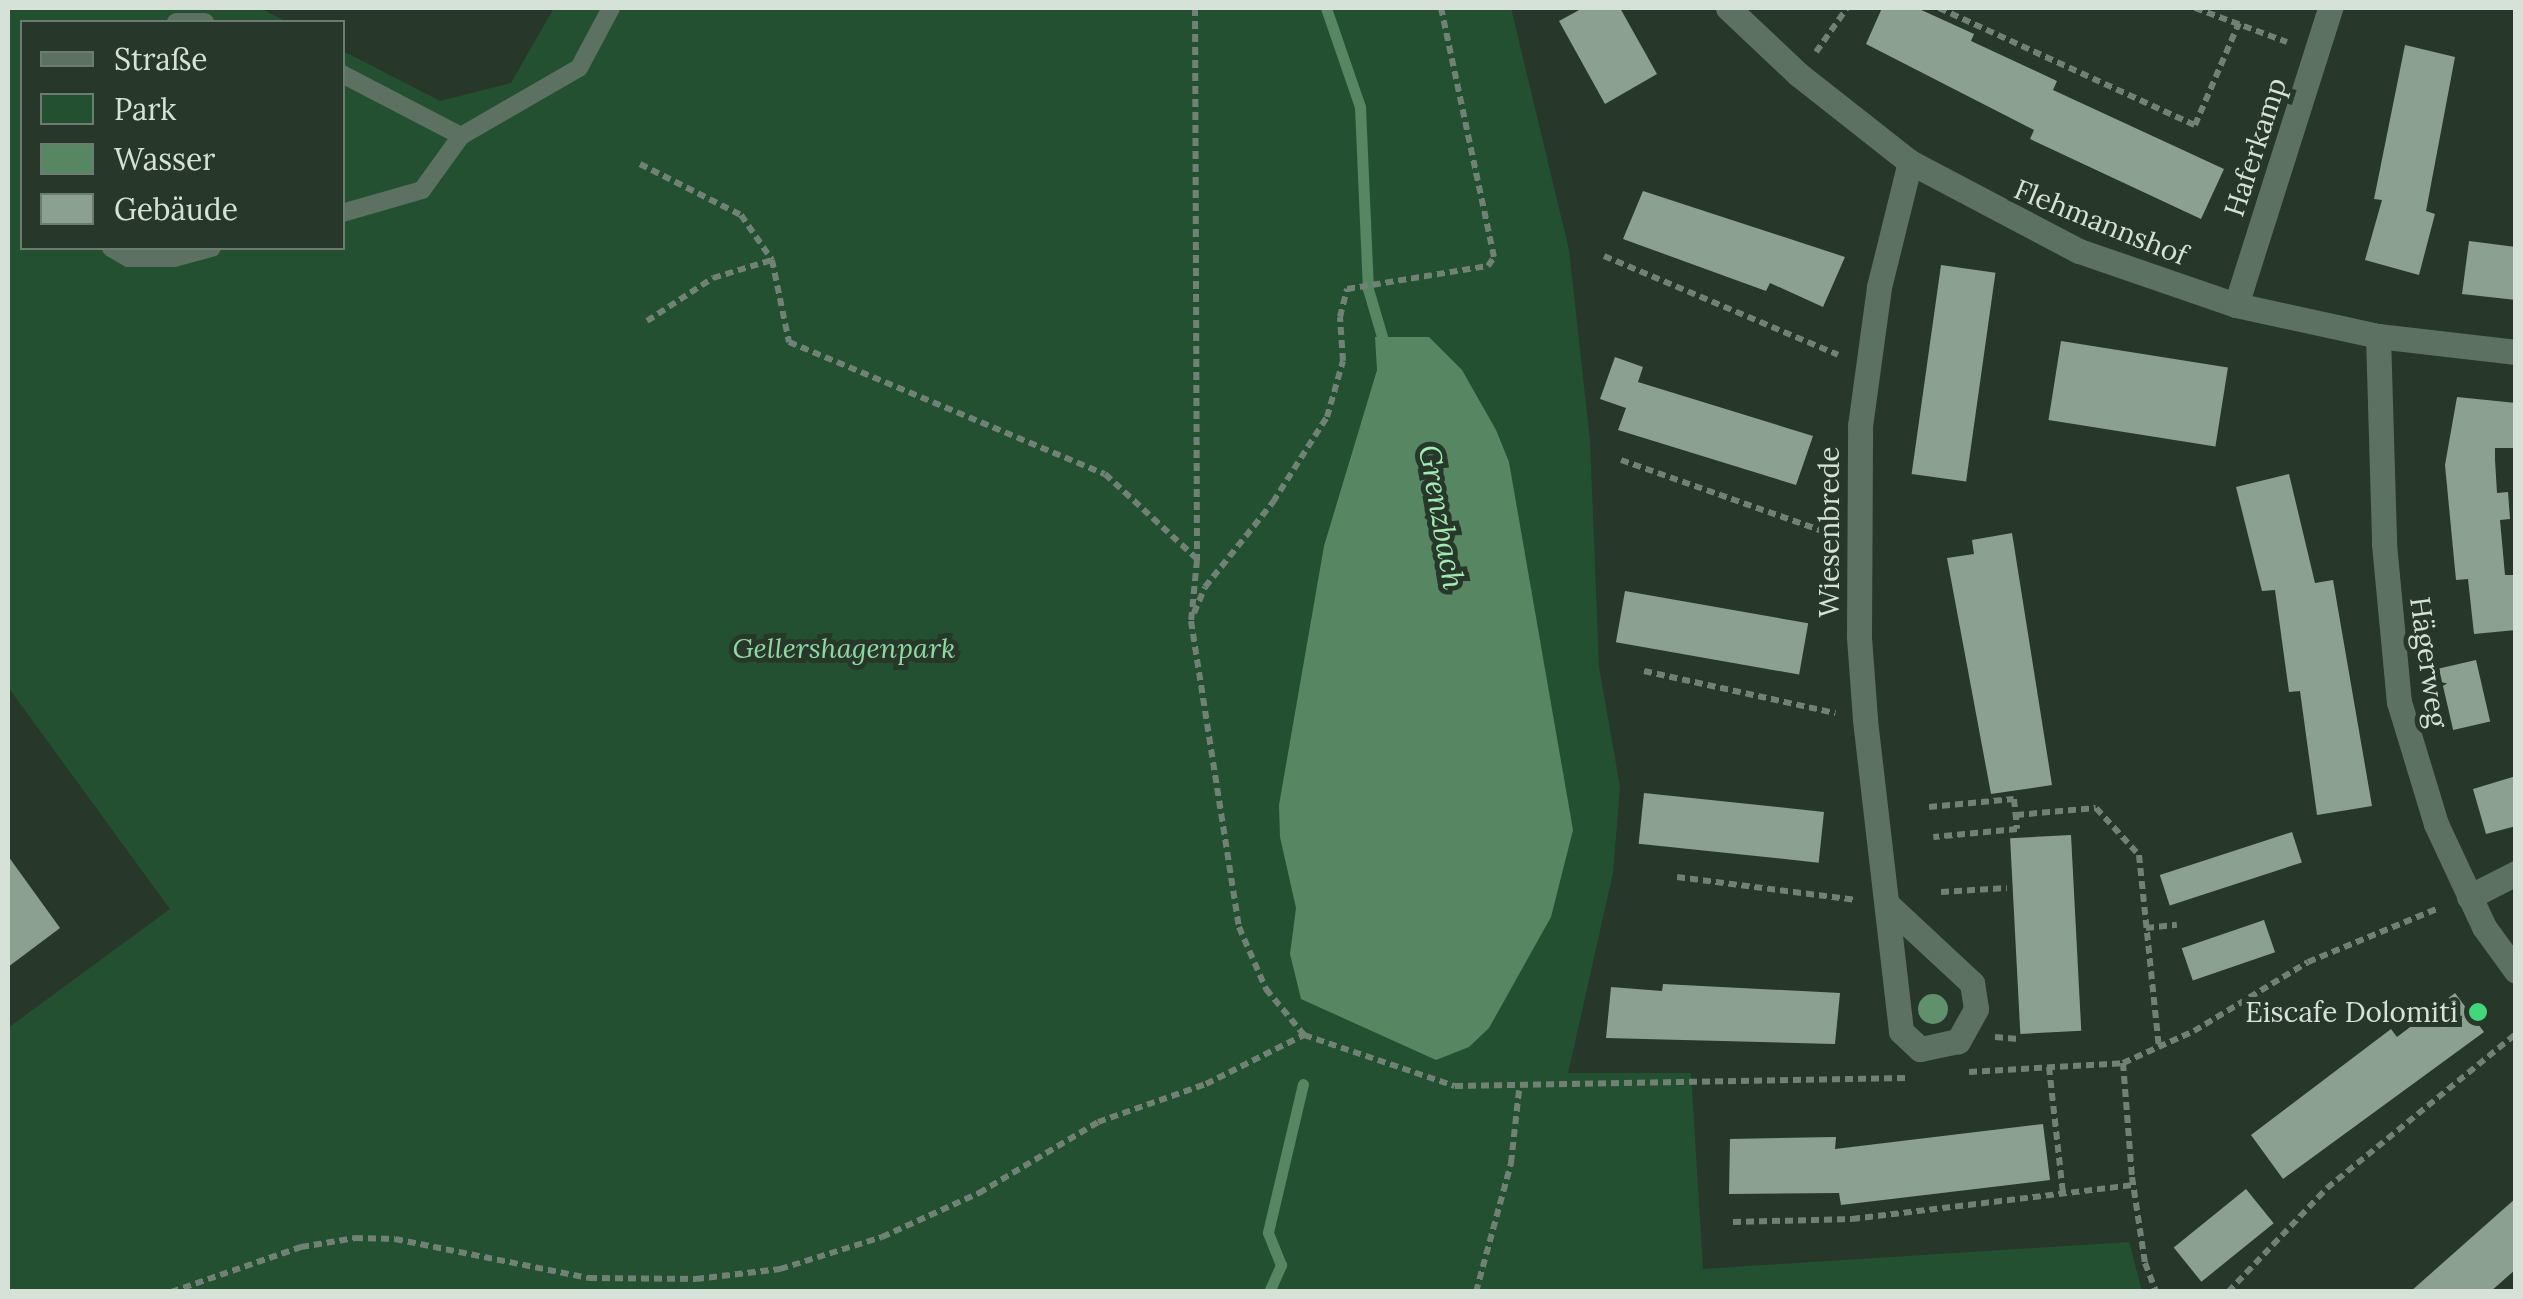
<!DOCTYPE html>
<meta charset="utf-8">
<style>
body{margin:0}
#map{position:relative;width:2523px;height:1299px;overflow:hidden;background:#27382b;font-family:Lora,serif}
div>[style]{position:absolute}
[style*='--x']{left:calc(var(--x)*1px);top:calc(var(--y)*1px);width:calc(var(--w)*1px);rotate:calc(var(--a)*1deg)}
.green>*{inset:0;background:#245032}
.water>*{inset:0;background:#578663}
.stream>*{height:11px;margin:-5.5px;padding:0 5.5px;transform-origin:5.5px;border-radius:5.5px;background:#578663}
.building>*{inset:0;background:#8ca090;transform-origin:0 0}
.path>*{height:6px;margin-top:-3px;transform-origin:0;background:repeating-linear-gradient(90deg,#728175 0 8px,transparent 0 13px)}
.service>*{height:18px;margin:-9px;padding:0 9px;transform-origin:9px;border-radius:9px;background:#5d7162}
.minor>*{height:25px;margin:-12.5px;padding:0 12.5px;transform-origin:12.5px;border-radius:12.5px;background:#5d7162}
.trees>*{width:30px;height:30px;margin:-15px;border-radius:50%;background:#61906d}
.dots>*{width:28px;height:28px;translate:-50% -50%;box-sizing:border-box;border:5px solid #27382b;border-radius:50%}
span{translate:-50% -50%;white-space:nowrap;text-align:center;line-height:1.15;-webkit-text-stroke:10px #27382b;paint-order:stroke}
.street-label{font-size:28px;color:#d6e1d8}
.park-label{font-size:28px;color:#90d8a3;font-style:italic}
.poi-label{font-size:28px;color:#d6e1d8}
.right{translate:-100% -50%;text-align:right}
.water-label{font-size:30px;color:#a3ebb5;font-style:italic}
.frame{position:absolute;inset:0;border:10px solid #d6e1d8;pointer-events:none}
.legend{position:absolute;left:20px;top:20px;width:325px;height:230px;box-sizing:border-box;background:#27382b;border:2px solid #6d7c70;margin:0;padding:12px 18px;list-style:none;font-size:30px;color:#d6e1d8}
.legend li{display:flex;align-items:center;gap:20px;height:50px}
.legend b{width:50px;border:2px solid #6d7c70}
</style>
<div id="map">
<div class="green">
<i style="clip-path:polygon(8px 8px,259px 8px,288px 22px,22px 22px,22px 248px,342px 248px,343px 51px,440px 101px,511px 83px,554px 8px,1511px 8px,1569px 250px,1590px 441px,1599px 667px,1620px 787px,1613px 873px,1568px 1073px,1691px 1073px,1703px 1269px,2129px 1242px,2142px 1291px,8px 1291px,8px 1028px,170px 909px,8px 687px)"></i>
</div>
<div class="water">
<i style="clip-path:polygon(1375px 337px,1429px 337px,1462px 370px,1496px 430px,1509px 462px,1573px 830px,1551px 917px,1489px 1028px,1469px 1047px,1436px 1060px,1301px 999px,1290px 954px,1296px 908px,1280px 837px,1279px 805px,1324px 546px,1377px 370px)"></i>
</div>
<div class="stream">
<i style="--x:1326;--y:8;--w:105;--a:71"></i>
<i style="--x:1360;--y:107;--w:182;--a:87.5"></i>
<i style="--x:1368;--y:289;--w:64;--a:73.6"></i>
<i style="--x:1269;--y:1292;--w:30;--a:-66"></i>
<i style="--x:1281;--y:1265;--w:35;--a:-112"></i>
<i style="--x:1268;--y:1232;--w:152;--a:-76.7"></i>
</div>
<div class="building">
<i style="clip-path:polygon(1583px 8px,1620px 8px,1657px 74px,1605px 104px,1559px 21px)"></i>
<i style="clip-path:polygon(1882px 8px,1917px 8px,1974px 34px,1971px 41px,2057px 81px,2053px 90px,2224px 169px,2201px 219px,2030px 139px,2034px 130px,1866px 44px)"></i>
<i style="clip-path:polygon(2405px 45px,2455px 57px,2426px 211px,2435px 214px,2419px 275px,2365px 260px,2382px 200px,2374px 199px)"></i>
<i style="clip-path:polygon(1643px 191px,1845px 257px,1823px 307px,1770px 283px,1766px 291px,1623px 239px)"></i>
<i style="clip-path:polygon(2469px 241px,2516px 247px,2516px 300px,2462px 294px)"></i>
<i style="left:1941px;top:265px;width:55px;height:211px;rotate:8deg"></i>
<i style="left:2061px;top:341px;width:169px;height:80px;rotate:9deg"></i>
<i style="clip-path:polygon(1615px 357px,1643px 367px,1638px 382px,1813px 436px,1796px 485px,1618px 430px,1626px 408px,1600px 399px)"></i>
<i style="clip-path:polygon(2457px 397px,2516px 403px,2514px 448px,2495px 448px,2495px 460px,2497px 493px,2508px 492px,2510px 519px,2500px 520px,2505px 575px,2516px 575px,2516px 630px,2474px 634px,2468px 579px,2456px 580px,2445px 465px)"></i>
<i style="clip-path:polygon(2289px 474px,2315px 583px,2333px 580px,2372px 806px,2317px 815px,2300px 691px,2289px 692px,2275px 590px,2262px 591px,2236px 487px)"></i>
<i style="clip-path:polygon(2012px 533px,2052px 785px,1991px 794px,1947px 558px,1974px 554px,1972px 540px)"></i>
<i style="left:1625px;top:591px;width:186px;height:52px;rotate:10deg"></i>
<i style="left:2476px;top:660px;width:63px;height:38px;rotate:77deg"></i>
<i style="clip-path:polygon(2516px 776px,2516px 826px,2486px 834px,2473px 789px)"></i>
<i style="left:1644px;top:793px;width:181px;height:51px;rotate:6deg"></i>
<i style="left:2292px;top:832px;width:32px;height:139px;rotate:72deg"></i>
<i style="left:2071px;top:835px;width:196px;height:61px;rotate:87deg"></i>
<i style="clip-path:polygon(8px 856px,60px 928px,8px 967px)"></i>
<i style="left:2264px;top:920px;width:34px;height:87px;rotate:71deg"></i>
<i style="clip-path:polygon(1663px 984px,1840px 993px,1835px 1044px,1606px 1038px,1611px 987px,1662px 991px)"></i>
<i style="clip-path:polygon(2455px 993px,2484px 1032px,2283px 1179px,2251px 1135px,2391px 1029px,2397px 1037px)"></i>
<i style="clip-path:polygon(2043px 1124px,2050px 1180px,1841px 1205px,1839px 1193px,1729px 1194px,1730px 1139px,1836px 1137px,1835px 1149px)"></i>
<i style="left:2246px;top:1189px;width:44px;height:93px;rotate:51deg"></i>
<i style="clip-path:polygon(2516px 1198px,2516px 1269px,2490px 1292px,2410px 1292px)"></i>
</div>
<div class="path">
<i style="--x:1195;--y:8;--w:552;--a:89.79"></i>
<i style="--x:1197;--y:560;--w:61;--a:95.6"></i>
<i style="--x:1191;--y:621;--w:310;--a:81.1"></i>
<i style="--x:1239;--y:927;--w:68;--a:66.5"></i>
<i style="--x:1266;--y:989;--w:60;--a:50.4"></i>
<i style="--x:1304;--y:1035;--w:159;--a:18.7"></i>
<i style="--x:1455;--y:1086;--w:452;--a:-1"></i>
<i style="--x:1939;--y:8;--w:281;--a:24.6"></i>
<i style="--x:2195;--y:125;--w:111;--a:-66.7"></i>
<i style="--x:2195;--y:8;--w:98;--a:20.3"></i>
<i style="--x:1816;--y:52;--w:54;--a:-54.8"></i>
<i style="--x:640;--y:164;--w:113;--a:26.8"></i>
<i style="--x:741;--y:215;--w:55;--a:55.4"></i>
<i style="--x:772;--y:260;--w:84;--a:78.3"></i>
<i style="--x:789;--y:342;--w:342;--a:22.7"></i>
<i style="--x:1105;--y:474;--w:125;--a:42.7"></i>
<i style="--x:1604;--y:256;--w:254;--a:22.9"></i>
<i style="--x:647;--y:321;--w:79;--a:-33.1"></i>
<i style="--x:713;--y:278;--w:62;--a:-17"></i>
<i style="--x:1621;--y:460;--w:223;--a:19.4"></i>
<i style="--x:1194;--y:613;--w:28;--a:-67"></i>
<i style="--x:1205;--y:587;--w:109;--a:-51.3"></i>
<i style="--x:1273;--y:502;--w:101;--a:-57.6"></i>
<i style="--x:1327;--y:417;--w:58;--a:-74.1"></i>
<i style="--x:1343;--y:361;--w:44;--a:-93.9"></i>
<i style="--x:1340;--y:317;--w:29;--a:-76"></i>
<i style="--x:1347;--y:289;--w:143;--a:-9.3"></i>
<i style="--x:1488;--y:266;--w:11;--a:-56"></i>
<i style="--x:1494;--y:257;--w:255;--a:-102"></i>
<i style="--x:1644;--y:671;--w:196;--a:12.4"></i>
<i style="--x:1929;--y:807;--w:85;--a:-5.4"></i>
<i style="--x:2014;--y:799;--w:30;--a:84"></i>
<i style="--x:2017;--y:829;--w:84;--a:174.6"></i>
<i style="--x:2016;--y:815;--w:80;--a:-5"></i>
<i style="--x:2096;--y:808;--w:64;--a:47.5"></i>
<i style="--x:2139;--y:855;--w:195;--a:84.1"></i>
<i style="--x:1677;--y:877;--w:181;--a:7.3"></i>
<i style="--x:1941;--y:892;--w:66;--a:-3.5"></i>
<i style="--x:2146;--y:928;--w:31;--a:-6"></i>
<i style="--x:1995;--y:1037;--w:23;--a:5"></i>
<i style="--x:2123;--y:1063;--w:114;--a:85.5"></i>
<i style="--x:2132;--y:1177;--w:87;--a:81.4"></i>
<i style="--x:2145;--y:1263;--w:31;--a:69"></i>
<i style="--x:2049;--y:1067;--w:128;--a:83.7"></i>
<i style="--x:1969;--y:1072;--w:154;--a:-3.3"></i>
<i style="--x:2123;--y:1063;--w:78;--a:-24.3"></i>
<i style="--x:2194;--y:1031;--w:133;--a:-31.2"></i>
<i style="--x:2308;--y:962;--w:142;--a:-22.4"></i>
<i style="--x:1733;--y:1222;--w:119;--a:-1.4"></i>
<i style="--x:1852;--y:1219;--w:284;--a:-6.9"></i>
<i style="--x:171;--y:1292;--w:138;--a:-19.1"></i>
<i style="--x:301;--y:1247;--w:55;--a:-9.5"></i>
<i style="--x:355;--y:1238;--w:40;--a:1.4"></i>
<i style="--x:395;--y:1239;--w:198;--a:11.4"></i>
<i style="--x:589;--y:1278;--w:107;--a:0.5"></i>
<i style="--x:696;--y:1279;--w:85;--a:-6.8"></i>
<i style="--x:780;--y:1269;--w:107;--a:-17.4"></i>
<i style="--x:882;--y:1237;--w:107;--a:-24.4"></i>
<i style="--x:979;--y:1193;--w:139;--a:-30.8"></i>
<i style="--x:1098;--y:1122;--w:114;--a:-19.4"></i>
<i style="--x:1206;--y:1084;--w:110;--a:-26.6"></i>
<i style="--x:1476;--y:1292;--w:134;--a:-74.8"></i>
<i style="--x:1511;--y:1163;--w:73;--a:-83.7"></i>
<i style="--x:2228;--y:1292;--w:144;--a:-46.4"></i>
<i style="--x:2327;--y:1188;--w:244;--a:-39.2"></i>
</div>
<div class="service">
<i style="--x:176;--y:22;--w:29;--a:0"></i>
<i style="--x:342;--y:74;--w:134;--a:27.5"></i>
<i style="--x:342;--y:213;--w:83;--a:-16"></i>
<i style="--x:422;--y:190;--w:67;--a:-54.2"></i>
<i style="--x:461;--y:136;--w:136;--a:-30"></i>
<i style="--x:579;--y:68;--w:68;--a:-61.9"></i>
<i style="--x:111;--y:248;--w:20;--a:30"></i>
<i style="--x:128;--y:258;--w:46;--a:0"></i>
<i style="--x:174;--y:258;--w:39;--a:-15"></i>
</div>
<div class="minor">
<i style="--x:1728;--y:8;--w:96;--a:43.3"></i>
<i style="--x:1798;--y:74;--w:142;--a:38.2"></i>
<i style="--x:1910;--y:162;--w:191;--a:27.8"></i>
<i style="--x:2079;--y:251;--w:166;--a:19"></i>
<i style="--x:2236;--y:305;--w:145;--a:12.3"></i>
<i style="--x:2378;--y:336;--w:139;--a:6.6"></i>
<i style="--x:2236;--y:305;--w:312;--a:-72.4"></i>
<i style="--x:2378;--y:336;--w:208;--a:88.3"></i>
<i style="--x:2384;--y:544;--w:159;--a:84.6"></i>
<i style="--x:2399;--y:702;--w:127;--a:73.1"></i>
<i style="--x:2436;--y:824;--w:114;--a:65"></i>
<i style="--x:2484;--y:927;--w:54;--a:54"></i>
<i style="--x:2469;--y:897;--w:53;--a:-27.1"></i>
<i style="--x:1888;--y:905;--w:115;--a:42.9"></i>
<i style="--x:1972;--y:983;--w:26;--a:81"></i>
<i style="--x:1976;--y:1009;--w:37;--a:119"></i>
<i style="--x:1958;--y:1041;--w:39;--a:168"></i>
<i style="--x:1920;--y:1049;--w:26;--a:-137"></i>
<i style="--x:1901;--y:1031;--w:314;--a:-96.6"></i>
<i style="--x:1865;--y:719;--w:82;--a:-94.2"></i>
<i style="--x:1859;--y:637;--w:211;--a:-89.7"></i>
<i style="--x:1860;--y:426;--w:140;--a:-82.2"></i>
<i style="--x:1879;--y:287;--w:129;--a:-76.1"></i>
</div>
<div class="trees">
<i style="left:1933px;top:1009px"></i>
</div>
<div class="dots">
<i style="left:2478px;top:1012px;background:#43d77b"></i>
</div>
<div class="street-label">
<span style="left:2255px;top:147px;rotate:-72deg">Haferkamp</span>
<span style="left:2101px;top:222px;rotate:22deg">Flehmannshof</span>
<span style="left:1829px;top:532px;rotate:-90deg">Wiesenbrede</span>
<span style="left:2429px;top:662px;rotate:82deg">Hägerweg</span>
</div>
<div class="park-label">
<span style="left:844px;top:648px">Gellershagenpark</span>
</div>
<div class="poi-label">
<span class="right" style="left:2458px;top:1012px">Eiscafe Dolomiti</span>
</div>
<div class="water-label">
<span style="left:1442px;top:517px;rotate:80deg">Grenzbach</span>
</div>
<div class="frame"></div>
<ul class="legend">
<li><b style="height:12px;background:#5d7162"></b>Straße</li>
<li><b style="height:28px;background:#245032"></b>Park</li>
<li><b style="height:28px;background:#578663"></b>Wasser</li>
<li><b style="height:28px;background:#8ca090"></b>Gebäude</li>
</ul>
</div>
